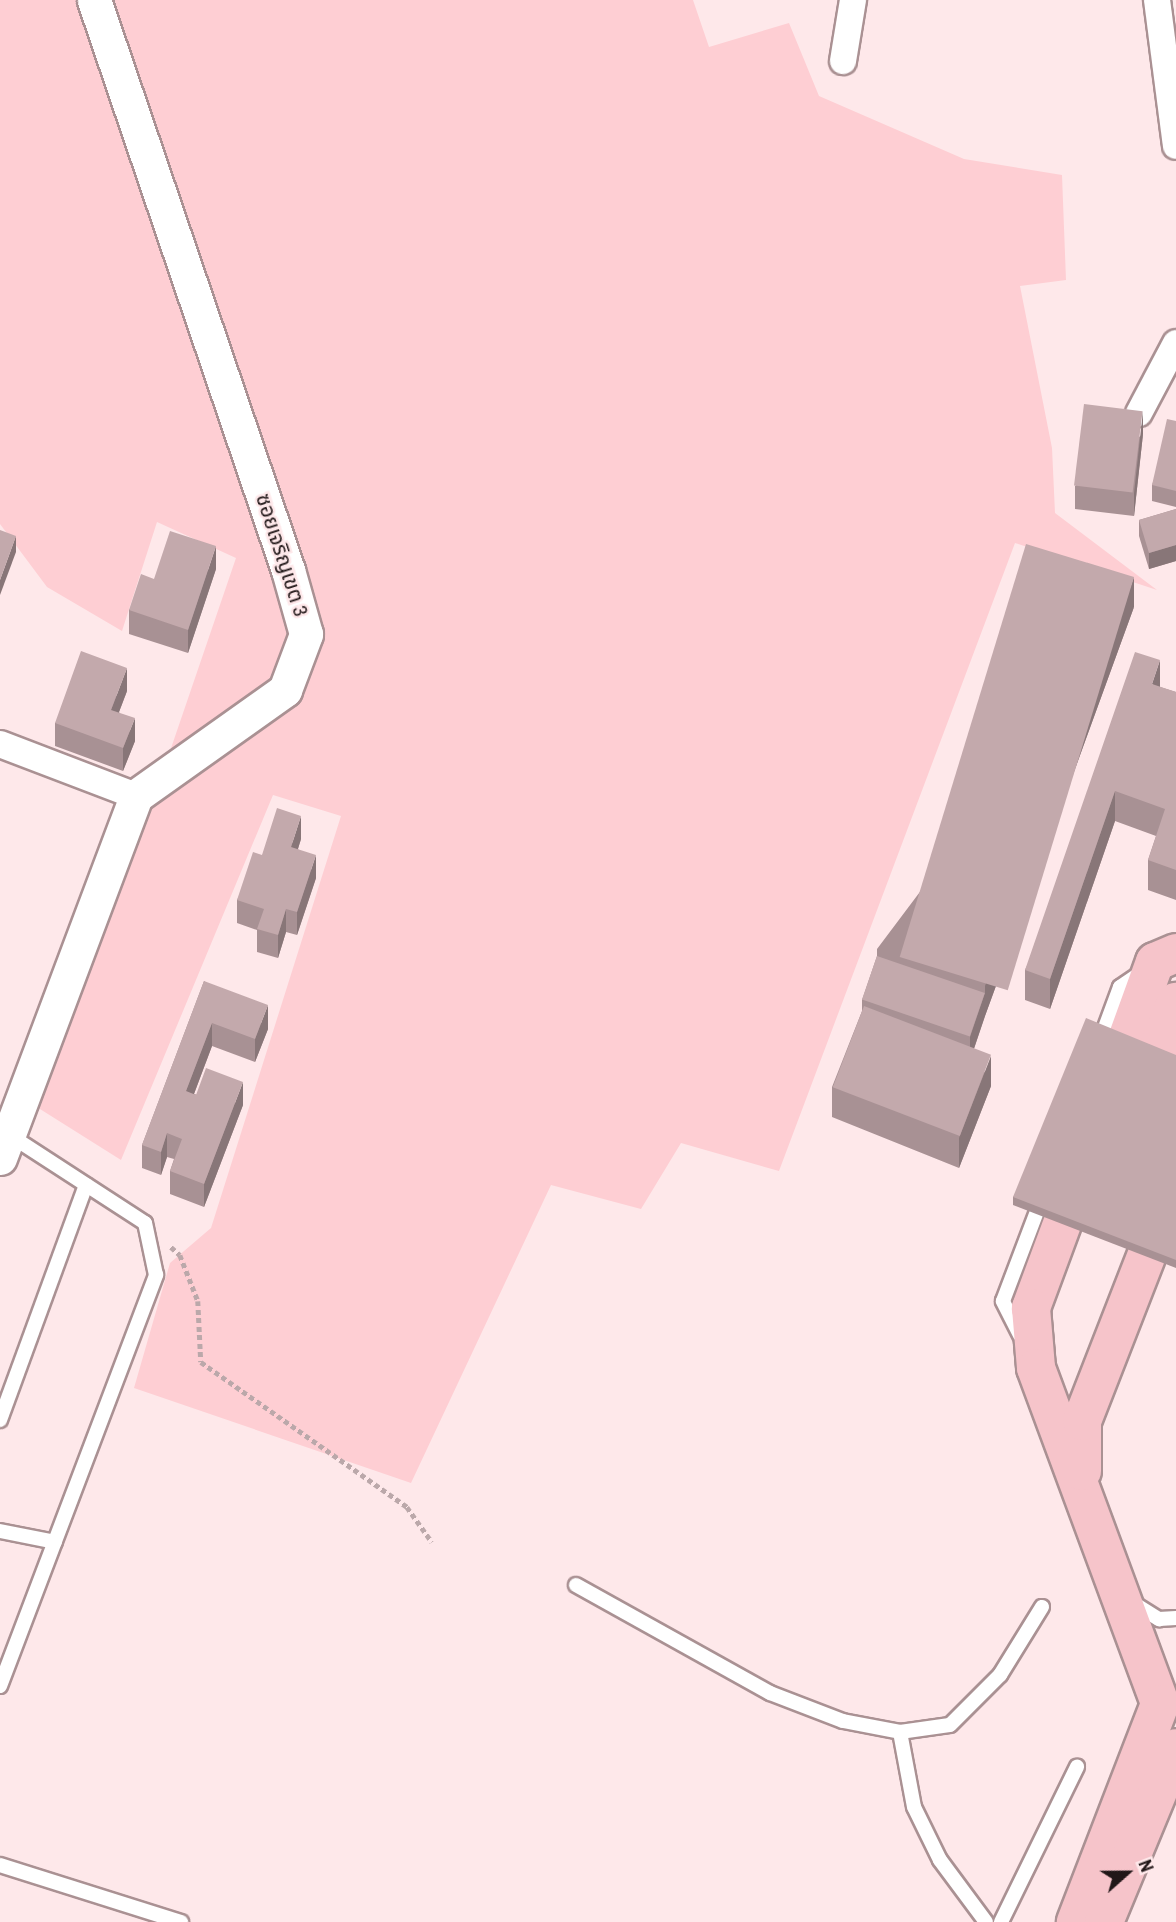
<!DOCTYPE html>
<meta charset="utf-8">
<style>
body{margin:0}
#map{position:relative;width:1176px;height:1922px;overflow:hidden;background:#fee8ea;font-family:"Archivo Narrow","Noto Sans Thai",sans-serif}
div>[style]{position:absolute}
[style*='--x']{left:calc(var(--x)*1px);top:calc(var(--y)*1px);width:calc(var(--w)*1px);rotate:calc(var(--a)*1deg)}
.green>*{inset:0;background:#feced3}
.path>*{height:4.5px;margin-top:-2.25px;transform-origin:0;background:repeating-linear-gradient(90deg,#bba8aa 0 5px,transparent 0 8.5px)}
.roads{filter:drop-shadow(2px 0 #aa9193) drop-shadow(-2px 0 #aa9193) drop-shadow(0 2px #aa9193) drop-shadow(0 -2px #aa9193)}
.service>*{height:14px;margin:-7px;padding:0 7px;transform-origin:7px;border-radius:7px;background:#fff}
.minor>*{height:26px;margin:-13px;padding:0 13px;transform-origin:13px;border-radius:13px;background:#fff}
.tertiary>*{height:33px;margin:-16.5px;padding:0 16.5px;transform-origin:16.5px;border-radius:16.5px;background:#fff}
.trunk>*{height:38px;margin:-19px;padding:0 19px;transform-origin:19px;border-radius:19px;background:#f6c4ca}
.wall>*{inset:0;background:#a89194}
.shaded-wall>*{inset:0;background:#887678}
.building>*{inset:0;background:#c3a9ac;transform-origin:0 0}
span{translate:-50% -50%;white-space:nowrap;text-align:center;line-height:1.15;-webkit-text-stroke:5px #fee8ea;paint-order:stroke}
.street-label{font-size:21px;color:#211718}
.north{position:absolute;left:1092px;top:1838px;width:70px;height:70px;-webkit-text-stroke:5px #fee8ea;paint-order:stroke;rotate:69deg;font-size:19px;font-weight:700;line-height:28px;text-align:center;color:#211718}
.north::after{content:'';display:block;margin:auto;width:24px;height:32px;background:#211718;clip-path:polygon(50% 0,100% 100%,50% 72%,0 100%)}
</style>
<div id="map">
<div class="green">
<i style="clip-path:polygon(0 0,693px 0,709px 47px,789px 23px,819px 96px,964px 159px,1062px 175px,1066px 280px,1020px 286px,1052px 448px,1055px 513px,1157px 590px,1015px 543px,779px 1171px,681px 1143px,641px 1209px,551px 1185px,411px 1483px,134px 1388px,170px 1263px,211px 1228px,341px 816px,273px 795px,121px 1160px,32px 1104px,168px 757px,236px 558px,157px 522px,122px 631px,47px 587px,0 524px)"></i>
</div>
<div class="path">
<i style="--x:171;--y:1247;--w:12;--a:42"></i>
<i style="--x:180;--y:1255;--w:49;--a:68.6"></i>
<i style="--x:198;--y:1301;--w:61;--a:87.2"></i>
<i style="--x:201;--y:1362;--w:252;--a:35.1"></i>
<i style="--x:407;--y:1507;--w:43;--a:54.5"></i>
</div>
<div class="roads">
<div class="service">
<i style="--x:1103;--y:1033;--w:49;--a:-69.7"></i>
<i style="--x:1120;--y:987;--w:27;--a:-34"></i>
<i style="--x:1020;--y:1335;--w:38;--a:-117"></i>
<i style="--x:1003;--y:1301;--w:93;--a:-69.2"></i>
<i style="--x:0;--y:1420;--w:250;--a:-69.9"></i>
<i style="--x:0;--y:1531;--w:56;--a:11.3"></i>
<i style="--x:576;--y:1585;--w:222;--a:29.1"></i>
<i style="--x:770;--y:1693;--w:78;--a:21"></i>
<i style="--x:843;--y:1721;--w:58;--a:10.9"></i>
<i style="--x:900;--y:1732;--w:50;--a:-8"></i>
<i style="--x:950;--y:1725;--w:71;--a:-45"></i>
<i style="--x:1000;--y:1675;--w:80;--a:-58.3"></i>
<i style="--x:1133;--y:1603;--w:31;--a:32"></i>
<i style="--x:1159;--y:1619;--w:17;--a:-3"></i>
<i style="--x:0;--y:1686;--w:440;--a:-69.2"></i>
<i style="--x:156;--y:1275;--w:53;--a:-101.9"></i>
<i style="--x:145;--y:1223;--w:160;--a:-147"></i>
<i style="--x:900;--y:1732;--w:76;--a:79.4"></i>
<i style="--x:914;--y:1807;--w:59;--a:63.9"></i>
<i style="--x:940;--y:1860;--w:77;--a:53.4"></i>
<i style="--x:0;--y:1865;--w:190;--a:17.5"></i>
<i style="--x:1001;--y:1922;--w:173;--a:-63.9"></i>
</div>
<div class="minor">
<i style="--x:1157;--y:0;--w:147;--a:82.6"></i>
<i style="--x:843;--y:61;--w:62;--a:-80.7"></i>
<i style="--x:1139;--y:413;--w:79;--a:-62.1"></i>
<i style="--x:0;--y:744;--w:146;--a:20.9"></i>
</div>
<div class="tertiary">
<i style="--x:0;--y:1158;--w:387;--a:-69.4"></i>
<i style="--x:136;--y:796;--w:183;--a:-35.4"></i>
<i style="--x:285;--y:690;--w:60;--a:-69.4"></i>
<i style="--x:306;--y:634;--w:66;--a:-105.7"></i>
<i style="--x:288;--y:570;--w:602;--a:-108.8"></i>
</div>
<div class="trunk">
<i style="--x:1126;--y:1042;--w:85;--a:-70.1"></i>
<i style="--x:1155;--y:962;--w:23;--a:-23"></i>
<i style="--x:1156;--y:1054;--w:56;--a:-69"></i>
<i style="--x:1062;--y:1224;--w:90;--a:110.3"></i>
<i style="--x:1031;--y:1308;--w:60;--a:85.2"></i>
<i style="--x:1036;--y:1368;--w:358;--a:69.7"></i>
<i style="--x:1160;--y:1704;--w:234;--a:111.1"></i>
<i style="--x:1082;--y:1471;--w:50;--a:-90"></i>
<i style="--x:1082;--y:1421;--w:176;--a:-68.7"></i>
<i style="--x:1104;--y:1922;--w:188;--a:-67.5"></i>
</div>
</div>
<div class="wall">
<i style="clip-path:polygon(1176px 421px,1176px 507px,1152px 501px,1152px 485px)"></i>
<i style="clip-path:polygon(1143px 434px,1134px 516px,1075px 509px,1075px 486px)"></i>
<i style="clip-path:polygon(1176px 509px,1176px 561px,1149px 569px,1139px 536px,1139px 520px)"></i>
<i style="clip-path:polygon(216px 569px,188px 653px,129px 634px,129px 610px,154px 579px)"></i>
<i style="clip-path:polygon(1134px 607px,985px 1016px,974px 1049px,991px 1086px,959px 1168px,832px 1117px,832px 1087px,862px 1011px,862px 1000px,877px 956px,877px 949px)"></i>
<i style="clip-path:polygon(1160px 687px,1176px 692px,1176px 900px,1148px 890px,1148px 860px,1156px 836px,1115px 821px,1050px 1009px,1025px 1000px,1025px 970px)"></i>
<i style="clip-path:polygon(127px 691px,119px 712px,135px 741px,123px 771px,55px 746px,55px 723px)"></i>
<i style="clip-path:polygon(301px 839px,298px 849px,316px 878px,297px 935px,286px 932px,278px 958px,257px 952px,257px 930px,237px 923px,237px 900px,262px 855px)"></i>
<i style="clip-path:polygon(204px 981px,268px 1029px,255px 1062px,212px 1046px,194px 1094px,243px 1105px,204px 1207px,170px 1194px,170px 1171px,174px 1159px,167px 1157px,161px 1175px,142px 1168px,142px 1145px)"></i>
<i style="clip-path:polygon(1176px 1055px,1176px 1268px,1013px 1205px,1013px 1197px)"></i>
</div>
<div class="shaded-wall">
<i style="clip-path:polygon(1143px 411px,1143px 434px,1134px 516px,1134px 493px)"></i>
<i style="clip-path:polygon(16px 536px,16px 552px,0 595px,0 580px)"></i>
<i style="clip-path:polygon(1176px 545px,1176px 561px,1149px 569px,1149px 553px)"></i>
<i style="clip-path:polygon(216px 546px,216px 569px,188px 653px,188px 630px)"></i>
<i style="clip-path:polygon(1134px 577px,1134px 607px,985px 1016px,970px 1060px,970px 1037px,985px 993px,985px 986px)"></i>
<i style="clip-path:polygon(1160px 660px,1160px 690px,1152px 684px)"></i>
<i style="clip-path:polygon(127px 668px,127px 691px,111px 733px,111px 710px)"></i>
<i style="clip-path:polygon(135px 718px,135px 741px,123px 771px,123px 748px)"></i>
<i style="clip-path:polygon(1115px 791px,1115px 821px,1050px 1009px,1050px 979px)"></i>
<i style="clip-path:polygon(301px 816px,301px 839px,291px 870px,291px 847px)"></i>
<i style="clip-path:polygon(316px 855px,316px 878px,297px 935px,297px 912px)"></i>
<i style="clip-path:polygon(286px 909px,286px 932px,278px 958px,278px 935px)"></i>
<i style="clip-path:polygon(268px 1005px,268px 1029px,255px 1062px,255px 1039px)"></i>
<i style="clip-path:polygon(212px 1023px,212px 1046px,186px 1115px,186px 1091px)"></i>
<i style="clip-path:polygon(991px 1056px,991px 1086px,959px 1168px,959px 1138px)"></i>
<i style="clip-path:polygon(243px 1082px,243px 1105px,204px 1207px,204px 1184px)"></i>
<i style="clip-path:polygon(167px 1133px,167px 1157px,161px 1175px,161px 1152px)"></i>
</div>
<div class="building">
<i style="left:1084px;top:404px;width:59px;height:82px;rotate:7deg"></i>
<i style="clip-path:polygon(1167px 419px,1176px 421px,1176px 491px,1152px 485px)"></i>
<i style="clip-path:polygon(1176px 509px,1176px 545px,1149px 553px,1139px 520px)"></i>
<i style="clip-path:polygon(0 530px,16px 536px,0 580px)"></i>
<i style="clip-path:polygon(170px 531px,216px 546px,188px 630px,129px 610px,141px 574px,154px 579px)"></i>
<i style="left:1026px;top:544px;width:113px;height:432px;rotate:17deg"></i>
<i style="clip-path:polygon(81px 651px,127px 668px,111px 710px,135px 718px,123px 748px,55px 723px)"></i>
<i style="clip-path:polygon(1135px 652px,1160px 660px,1152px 684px,1176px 692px,1176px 870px,1148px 860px,1165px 809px,1115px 791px,1050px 979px,1025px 970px)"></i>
<i style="clip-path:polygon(277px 808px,301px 816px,291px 847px,316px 855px,297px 912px,286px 909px,278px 935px,257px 929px,264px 909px,237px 900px,253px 852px,262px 855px)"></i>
<i style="left:877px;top:956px;width:114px;height:46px;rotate:19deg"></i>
<i style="clip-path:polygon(204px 981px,268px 1005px,255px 1039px,212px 1023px,186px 1091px,196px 1095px,206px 1068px,243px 1082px,204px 1184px,170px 1171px,182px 1139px,167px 1133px,161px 1152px,142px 1145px)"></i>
<i style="left:864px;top:1006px;width:136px;height:87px;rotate:21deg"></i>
<i style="clip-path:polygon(1086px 1018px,1176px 1055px,1176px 1260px,1013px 1197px)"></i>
</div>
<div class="street-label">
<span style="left:282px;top:555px;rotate:72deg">ซอยเจริญเขต 3</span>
</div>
<div class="north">N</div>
</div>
